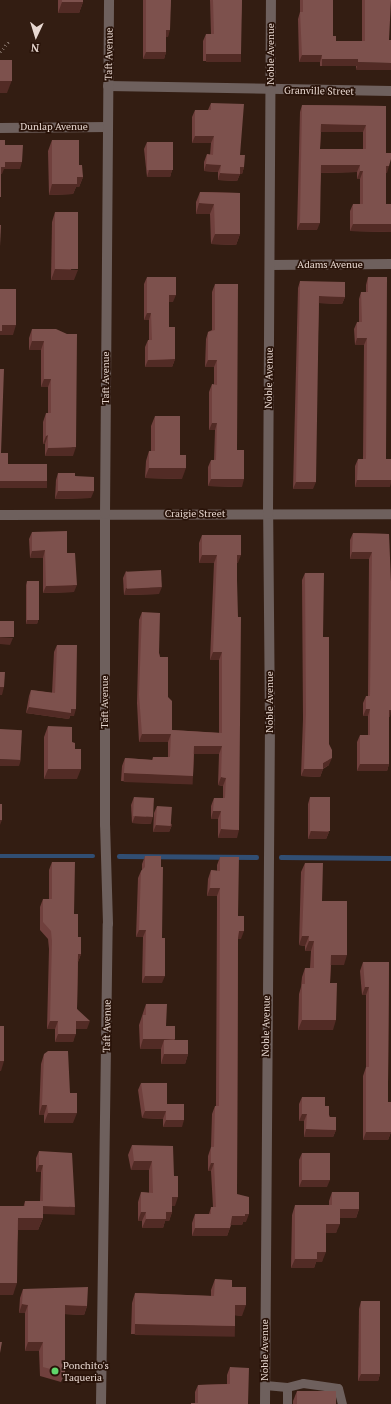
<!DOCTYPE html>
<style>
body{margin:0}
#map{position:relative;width:391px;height:1404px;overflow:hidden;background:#331d12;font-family:"PT Serif",serif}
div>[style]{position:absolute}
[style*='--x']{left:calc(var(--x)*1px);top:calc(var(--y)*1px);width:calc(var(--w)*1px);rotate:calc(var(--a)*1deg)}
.stream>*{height:4.5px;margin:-2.25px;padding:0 2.25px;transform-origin:2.25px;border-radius:2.25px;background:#314e73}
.path>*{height:2.5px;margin-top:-1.25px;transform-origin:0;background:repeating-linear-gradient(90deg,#7a675d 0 1px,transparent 0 4px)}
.service>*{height:9px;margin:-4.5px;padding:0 4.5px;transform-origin:4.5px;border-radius:4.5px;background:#6e605d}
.minor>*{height:10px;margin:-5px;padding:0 5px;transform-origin:5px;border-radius:5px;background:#6e605d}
.wall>*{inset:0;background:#70403d}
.shaded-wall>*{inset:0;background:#522b25;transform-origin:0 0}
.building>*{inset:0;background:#7d514d;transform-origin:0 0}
.dots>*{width:11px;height:11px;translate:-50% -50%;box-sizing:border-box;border:2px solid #291309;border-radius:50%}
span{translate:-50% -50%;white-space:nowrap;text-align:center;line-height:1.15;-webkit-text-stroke:3.5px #291309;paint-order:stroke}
.street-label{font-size:10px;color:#e8d8d1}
.poi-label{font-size:10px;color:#e8d8d1}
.left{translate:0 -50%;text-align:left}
.north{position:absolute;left:16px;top:16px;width:40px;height:40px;-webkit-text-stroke:3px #291309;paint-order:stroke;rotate:184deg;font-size:11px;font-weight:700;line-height:16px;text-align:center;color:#e8d8d1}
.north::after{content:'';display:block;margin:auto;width:14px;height:18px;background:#e8d8d1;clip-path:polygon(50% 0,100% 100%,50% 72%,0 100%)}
</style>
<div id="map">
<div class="stream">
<i style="--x:0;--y:856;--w:93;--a:0"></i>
<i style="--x:119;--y:856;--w:137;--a:0.4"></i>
<i style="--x:281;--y:857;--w:110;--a:0.5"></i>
</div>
<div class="path">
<i style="--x:0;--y:52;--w:14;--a:-51"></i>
</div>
<div class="service">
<i style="--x:265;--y:1385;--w:22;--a:5"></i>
<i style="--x:287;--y:1404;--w:17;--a:-90"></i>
<i style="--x:287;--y:1387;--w:16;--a:-14"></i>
<i style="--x:303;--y:1383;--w:35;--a:8"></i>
<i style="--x:338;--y:1388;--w:16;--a:76"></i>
</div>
<div class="minor">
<i style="--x:108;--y:86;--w:283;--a:1"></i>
<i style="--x:0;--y:128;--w:108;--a:-0.5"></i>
<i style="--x:270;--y:265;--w:121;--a:-0.5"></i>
<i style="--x:0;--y:515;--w:391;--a:-0.1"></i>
<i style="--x:101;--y:1404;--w:480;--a:-89.2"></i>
<i style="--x:108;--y:924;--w:99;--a:-91.7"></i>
<i style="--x:105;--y:825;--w:311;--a:-90"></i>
<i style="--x:105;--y:514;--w:514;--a:-89.55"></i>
<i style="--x:265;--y:1404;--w:678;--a:-89.58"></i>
<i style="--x:270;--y:726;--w:212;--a:-90.5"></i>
<i style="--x:268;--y:514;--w:514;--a:-89.67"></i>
</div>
<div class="wall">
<i style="clip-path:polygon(58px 0,83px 0,83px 2px,79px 13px,58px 13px)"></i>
<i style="clip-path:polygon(143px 0,171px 0,168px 37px,166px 37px,166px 52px,164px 59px,143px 59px)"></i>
<i style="clip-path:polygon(210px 0,242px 0,239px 61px,203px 61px,203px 41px,206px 34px,211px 34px)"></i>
<i style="clip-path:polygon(300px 0,333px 0,333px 36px,336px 41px,362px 41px,362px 0,391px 0,356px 70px,356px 66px,320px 66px,320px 62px,299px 62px,298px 19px,300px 12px)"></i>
<i style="clip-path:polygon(211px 103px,240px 155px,244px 167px,242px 174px,240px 174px,237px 181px,218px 180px,218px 172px,204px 171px,204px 162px,207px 154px,210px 155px,211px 143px,192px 143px,192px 117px,195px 110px,208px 110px)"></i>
<i style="clip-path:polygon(evenodd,302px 105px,386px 106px,386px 204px,391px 204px,391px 232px,350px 231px,350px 211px,353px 204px,360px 204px,360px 179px,357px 179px,357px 172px,321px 173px,317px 230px,297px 230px,300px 112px,302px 105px,321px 132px,363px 132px,363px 149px,320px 149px,321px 132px)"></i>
<i style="clip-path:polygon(52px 140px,79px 165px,83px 177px,79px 187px,76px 187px,73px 194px,49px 195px,48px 151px)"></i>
<i style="clip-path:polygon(147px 142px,172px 170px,170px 177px,147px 177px,144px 149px)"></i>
<i style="clip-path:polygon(200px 192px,240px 193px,240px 234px,236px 245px,211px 244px,210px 214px,196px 214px,196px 202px)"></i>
<i style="clip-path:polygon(55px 212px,74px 280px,51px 280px,52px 222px)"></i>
<i style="clip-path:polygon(147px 277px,173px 302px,169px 302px,169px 327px,175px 359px,172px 367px,145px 367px,145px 347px,148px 340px,149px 340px,149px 320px,144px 320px,144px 284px)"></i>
<i style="clip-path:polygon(368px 277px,386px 459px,390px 487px,355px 487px,355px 466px,358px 459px,363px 459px,364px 345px,355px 345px,354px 329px,357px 322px,359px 322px,359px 299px,361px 292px,366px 292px,366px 285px)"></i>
<i style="clip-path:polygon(300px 281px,345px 297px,342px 304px,319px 303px,313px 489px,293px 489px,298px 288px)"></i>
<i style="clip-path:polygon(215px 284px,237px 450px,242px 487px,208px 486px,208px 467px,211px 460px,214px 460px,215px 430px,209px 430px,209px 392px,212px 384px,214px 385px,214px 367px,205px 367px,206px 339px,208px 332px,212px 330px,212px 292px)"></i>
<i style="clip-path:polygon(32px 329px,56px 329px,73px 456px,45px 456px,45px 444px,43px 444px,43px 422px,46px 413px,48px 413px,48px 387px,41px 387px,41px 350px,29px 350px,29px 338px)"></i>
<i style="clip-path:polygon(155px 416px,180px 455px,182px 479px,145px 478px,146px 461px,149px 451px,151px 451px,151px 426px)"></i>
<i style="clip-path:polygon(58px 473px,75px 476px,91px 498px,55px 499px,56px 480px)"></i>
<i style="clip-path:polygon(32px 532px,67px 553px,74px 592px,43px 593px,43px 558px,30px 558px,29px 539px)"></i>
<i style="clip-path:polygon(353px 533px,389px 534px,390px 717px,389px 717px,389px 764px,387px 771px,357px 771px,357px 742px,360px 735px,368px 735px,368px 716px,363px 716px,363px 703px,366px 696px,368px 696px,369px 559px,350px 559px,350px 540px)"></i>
<i style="clip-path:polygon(202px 535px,238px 563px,237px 563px,237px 838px,218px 838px,218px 819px,211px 819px,211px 806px,214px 798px,223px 798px,223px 786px,218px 785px,219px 754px,194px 754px,193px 776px,190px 784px,121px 781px,122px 766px,125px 758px,152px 760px,153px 757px,168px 757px,168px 742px,139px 742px,137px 703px,139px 620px,142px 612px,159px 653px,168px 697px,172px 730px,219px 733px,219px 660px,210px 660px,214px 563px,199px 563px,199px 543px)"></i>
<i style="clip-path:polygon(126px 571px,159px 594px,124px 595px,123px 578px)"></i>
<i style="clip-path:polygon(305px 573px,323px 637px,329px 765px,323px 769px,320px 777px,301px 776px,303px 719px,302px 580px)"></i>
<i style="clip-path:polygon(27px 581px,38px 620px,37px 624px,26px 624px,26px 585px)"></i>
<i style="clip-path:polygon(57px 645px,74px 716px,70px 716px,69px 719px,26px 713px,29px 696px,31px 690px,52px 693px,54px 652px)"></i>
<i style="clip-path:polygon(48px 726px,72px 742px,75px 749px,77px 779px,44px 779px,44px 737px)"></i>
<i style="clip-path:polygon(134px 797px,151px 824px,132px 823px,131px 805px)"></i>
<i style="clip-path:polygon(310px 797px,329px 832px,326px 839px,308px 839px,308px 804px)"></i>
<i style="clip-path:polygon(157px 806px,172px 825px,169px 832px,153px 832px,154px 813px)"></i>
<i style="clip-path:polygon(145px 856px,162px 938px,162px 983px,142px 983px,143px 937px,136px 937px,138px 878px,141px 871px,142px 870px,142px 864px)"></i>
<i style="clip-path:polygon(220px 857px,238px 916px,241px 939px,238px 939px,237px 1194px,246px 1222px,243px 1222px,242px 1225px,231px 1225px,227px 1236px,192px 1236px,192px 1223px,195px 1214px,209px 1214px,211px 1207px,213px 1207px,211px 1171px,208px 1171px,208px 1156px,211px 1147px,212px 1114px,215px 1106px,216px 1106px,217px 900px,217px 896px,207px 896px,208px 879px,211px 870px,217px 871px,217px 865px)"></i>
<i style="clip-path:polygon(52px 862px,74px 914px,81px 954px,78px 962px,77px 1009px,87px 1029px,76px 1029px,73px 1042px,55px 1042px,55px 1029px,47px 1029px,49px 949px,48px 939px,40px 930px,40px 907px,43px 899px,49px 899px,49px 870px)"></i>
<i style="clip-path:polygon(305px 863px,322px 901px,344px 965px,331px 965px,330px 983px,333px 1030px,298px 1030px,299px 994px,301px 987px,302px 977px,305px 968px,310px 968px,311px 951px,305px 951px,305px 946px,299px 945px,301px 872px)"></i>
<i style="clip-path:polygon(363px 962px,389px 962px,388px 1087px,388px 1102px,391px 1132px,388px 1140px,363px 1140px,363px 1076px,366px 1067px,366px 995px,362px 995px,360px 971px)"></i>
<i style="clip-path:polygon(146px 1004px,166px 1026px,175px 1040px,188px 1054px,185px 1064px,161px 1064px,161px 1049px,140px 1049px,139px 1025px)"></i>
<i style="clip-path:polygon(44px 1054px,70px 1093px,73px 1123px,44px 1123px,44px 1115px,39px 1115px,41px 1064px)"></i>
<i style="clip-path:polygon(141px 1083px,167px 1104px,182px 1127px,163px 1127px,163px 1119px,142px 1118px,138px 1090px)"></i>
<i style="clip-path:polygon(302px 1097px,325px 1106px,336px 1130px,333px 1137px,304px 1137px,304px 1121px,299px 1121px,299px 1104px)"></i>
<i style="clip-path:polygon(132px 1145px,174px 1176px,175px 1206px,172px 1206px,172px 1212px,169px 1221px,165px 1221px,163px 1228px,142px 1228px,142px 1221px,138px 1221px,138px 1202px,141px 1192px,149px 1193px,149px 1170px,131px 1170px,128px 1155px)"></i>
<i style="clip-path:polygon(39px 1151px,73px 1214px,43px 1213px,43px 1218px,38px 1230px,18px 1230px,13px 1295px,0 1295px,25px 1201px,40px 1201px,41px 1172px,36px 1172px,36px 1158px)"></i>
<i style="clip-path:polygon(302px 1153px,327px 1187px,299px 1187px,299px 1160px)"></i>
<i style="clip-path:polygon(332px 1192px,359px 1209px,356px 1218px,340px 1218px,336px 1233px,326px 1233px,322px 1262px,316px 1262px,314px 1268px,291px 1268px,292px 1215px,295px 1205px,329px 1205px,329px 1201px)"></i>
<i style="clip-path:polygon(215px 1279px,232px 1287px,242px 1316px,235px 1315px,235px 1326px,231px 1336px,131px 1334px,132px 1303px,135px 1293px,211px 1296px,211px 1290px)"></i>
<i style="clip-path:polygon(23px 1289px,87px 1306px,84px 1315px,65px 1314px,65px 1373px,61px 1382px,40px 1376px,39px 1351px,25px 1351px,25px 1313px,19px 1313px,20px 1298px)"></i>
<i style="clip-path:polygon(361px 1301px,380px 1374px,378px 1381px,358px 1381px,359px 1309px)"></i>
<i style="clip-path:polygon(230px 1367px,248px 1404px,191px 1404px,191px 1403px,195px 1403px,195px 1392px,198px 1385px,227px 1384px,227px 1375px)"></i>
<i style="clip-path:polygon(297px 1391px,336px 1404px,293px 1404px,293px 1401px)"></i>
</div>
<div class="shaded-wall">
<i style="clip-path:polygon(62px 2px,83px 2px,79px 13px,58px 13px)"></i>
<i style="clip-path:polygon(166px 30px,170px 30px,168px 37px,164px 37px)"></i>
<i style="clip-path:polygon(146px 52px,166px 52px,164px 59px,143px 59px)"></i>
<i style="left:206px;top:54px;width:35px;height:8px"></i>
<i style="clip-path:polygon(302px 55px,322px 55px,320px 62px,299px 62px)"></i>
<i style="left:322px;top:59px;width:36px;height:7px"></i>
<i style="clip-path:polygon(358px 62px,391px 63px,391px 70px,356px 70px)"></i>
<i style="clip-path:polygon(12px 80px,7px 93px,0 93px,0 81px)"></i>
<i style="clip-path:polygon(321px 124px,366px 125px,363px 132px,318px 132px)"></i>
<i style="clip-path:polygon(195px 136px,214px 136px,211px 143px,192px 143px)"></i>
<i style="clip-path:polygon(5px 162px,22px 162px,20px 169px,4px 169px,2px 174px,0 174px,1px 167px)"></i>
<i style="clip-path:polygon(206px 164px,221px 165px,218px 172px,204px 171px)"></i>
<i style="clip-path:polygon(321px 165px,360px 165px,357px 172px,318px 173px)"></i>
<i style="clip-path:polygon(386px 166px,389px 166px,387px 173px,384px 173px)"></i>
<i style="clip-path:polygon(240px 167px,244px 167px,242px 174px,238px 174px)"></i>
<i style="clip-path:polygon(149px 170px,172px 170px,170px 177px,147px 177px)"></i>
<i style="clip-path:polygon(360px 171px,363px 171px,360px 179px,357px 179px)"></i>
<i style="clip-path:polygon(220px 173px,240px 174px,237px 181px,218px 180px)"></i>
<i style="clip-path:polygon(77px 177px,83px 177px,79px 187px,76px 187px,73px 194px,49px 195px,52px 184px)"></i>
<i style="clip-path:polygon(199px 203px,214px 204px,210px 214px,196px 214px)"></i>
<i style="clip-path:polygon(300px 223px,320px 223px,317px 230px,297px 230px)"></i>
<i style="clip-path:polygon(353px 224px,391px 224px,391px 232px,350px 231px)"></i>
<i style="clip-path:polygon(215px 234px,240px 234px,236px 245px,211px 244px)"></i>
<i style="clip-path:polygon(55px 269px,78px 270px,74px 280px,51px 280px)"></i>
<i style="clip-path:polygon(169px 295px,176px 295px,173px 302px,167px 302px)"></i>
<i style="clip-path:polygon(319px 296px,345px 297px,342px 304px,317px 303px)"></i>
<i style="clip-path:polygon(147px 313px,151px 313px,149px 320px,144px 320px)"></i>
<i style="clip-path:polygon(2px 325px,16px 325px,13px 335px,0 335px,0 336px,0 330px)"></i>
<i style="clip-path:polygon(357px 338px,367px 338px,364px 345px,355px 345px)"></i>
<i style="clip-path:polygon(32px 341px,44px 341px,41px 350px,29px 350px)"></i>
<i style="clip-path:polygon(175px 359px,172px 367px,145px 367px,148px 360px)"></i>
<i style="clip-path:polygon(208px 360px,217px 360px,214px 367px,205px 367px)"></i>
<i style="clip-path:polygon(44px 379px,51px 379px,48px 387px,41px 387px)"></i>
<i style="clip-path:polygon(212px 423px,217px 423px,215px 430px,209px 430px)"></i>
<i style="clip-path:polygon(48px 435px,45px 444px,43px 444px,46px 436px)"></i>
<i style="clip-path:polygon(76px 447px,73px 456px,45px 456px,48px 448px)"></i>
<i style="clip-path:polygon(149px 468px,186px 468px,182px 479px,145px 478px)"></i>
<i style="clip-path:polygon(211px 479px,244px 479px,242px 487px,208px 486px)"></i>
<i style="clip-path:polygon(357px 480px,391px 480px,391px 483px,390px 487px,355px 487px)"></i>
<i style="left:0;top:481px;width:47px;height:7px"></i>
<i style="clip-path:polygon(296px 482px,316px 482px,313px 489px,293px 489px)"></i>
<i style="clip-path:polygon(58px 491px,94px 491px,91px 498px,55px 499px)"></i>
<i style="clip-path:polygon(45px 550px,43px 558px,30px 558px,32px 551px)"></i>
<i style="clip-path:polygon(352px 552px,372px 552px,369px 559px,350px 559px)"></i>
<i style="clip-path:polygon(202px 555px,217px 555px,214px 563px,199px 563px)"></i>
<i style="clip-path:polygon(237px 555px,241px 555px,238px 563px,234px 563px)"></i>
<i style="clip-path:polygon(77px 585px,74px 592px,43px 593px,46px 586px)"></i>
<i style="clip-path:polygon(162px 587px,159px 594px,124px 595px,126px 588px)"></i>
<i style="clip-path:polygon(27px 620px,38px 620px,37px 624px,26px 624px)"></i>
<i style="clip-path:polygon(0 637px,13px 638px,10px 645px,0 644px)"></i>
<i style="clip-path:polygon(213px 652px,222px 652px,219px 660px,210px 660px)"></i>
<i style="clip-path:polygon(0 687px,4px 687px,2px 695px,0 695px)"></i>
<i style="clip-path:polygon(29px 707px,71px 709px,76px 709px,74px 716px,70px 716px,69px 719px,26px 713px)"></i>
<i style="clip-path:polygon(366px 709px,370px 709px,368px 716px,363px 716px)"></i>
<i style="clip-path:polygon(389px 710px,391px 710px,390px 717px,387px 717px)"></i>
<i style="clip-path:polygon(142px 734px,171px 734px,168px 742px,139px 742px)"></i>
<i style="clip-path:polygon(194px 746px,222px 746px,219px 754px,191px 754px)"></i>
<i style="clip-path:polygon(332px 758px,329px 765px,322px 769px,323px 769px,320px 777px,301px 776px,304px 769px,323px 763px)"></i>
<i style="clip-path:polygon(0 759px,21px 760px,19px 766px,0 766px)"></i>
<i style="clip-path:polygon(360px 764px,389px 764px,387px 771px,357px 771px)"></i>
<i style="clip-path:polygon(48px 769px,81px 769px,77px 779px,44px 779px)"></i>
<i style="left:124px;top:773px;width:69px;height:9px;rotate:2deg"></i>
<i style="clip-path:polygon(221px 777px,226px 778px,223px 786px,218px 785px)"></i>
<i style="clip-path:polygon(213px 811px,221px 811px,218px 819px,211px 819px)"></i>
<i style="clip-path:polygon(135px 816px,153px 817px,151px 824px,132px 823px)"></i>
<i style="clip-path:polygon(0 820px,2px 820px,0 825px)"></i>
<i style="clip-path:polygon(156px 825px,172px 825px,169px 832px,153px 832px)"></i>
<i style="clip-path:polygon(221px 829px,239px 830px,237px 838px,218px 838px)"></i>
<i style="clip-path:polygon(311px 831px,329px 832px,326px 839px,308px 839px)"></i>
<i style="clip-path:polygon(210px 888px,220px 888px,217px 896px,207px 896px)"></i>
<i style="clip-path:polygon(139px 930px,146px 930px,143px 937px,136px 937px)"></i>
<i style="clip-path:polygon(239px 931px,244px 931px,241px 939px,236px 939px)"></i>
<i style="clip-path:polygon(302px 936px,309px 936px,305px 946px,299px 945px)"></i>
<i style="clip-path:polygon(309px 941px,314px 941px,311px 951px,305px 951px)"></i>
<i style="clip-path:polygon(78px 954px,81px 954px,78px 962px,75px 962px)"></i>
<i style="clip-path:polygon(331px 955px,347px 955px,344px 965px,327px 965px)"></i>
<i style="clip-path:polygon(145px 976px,165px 976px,162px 983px,142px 983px)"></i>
<i style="clip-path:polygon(365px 987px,369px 987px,366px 995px,362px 995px)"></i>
<i style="clip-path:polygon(302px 1020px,336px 1020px,333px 1030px,298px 1030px)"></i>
<i style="clip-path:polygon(50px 1021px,58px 1021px,55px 1029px,47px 1029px)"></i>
<i style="clip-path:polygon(76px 1021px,90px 1021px,87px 1029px,73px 1029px)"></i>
<i style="clip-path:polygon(58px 1034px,76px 1034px,73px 1042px,55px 1042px)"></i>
<i style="clip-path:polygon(143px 1039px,175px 1039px,164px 1040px,161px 1049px,140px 1049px)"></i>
<i style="clip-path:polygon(164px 1054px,188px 1054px,185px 1064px,161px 1064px)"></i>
<i style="clip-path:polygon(0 1061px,4px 1061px,1px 1071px,0 1071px)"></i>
<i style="clip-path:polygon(42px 1105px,47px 1105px,44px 1115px,39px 1115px)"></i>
<i style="clip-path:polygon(145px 1111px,166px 1111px,163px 1119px,142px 1118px)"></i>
<i style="clip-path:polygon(48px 1113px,77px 1113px,73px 1123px,44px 1123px)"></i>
<i style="clip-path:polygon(302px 1114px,307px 1114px,304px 1121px,299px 1121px)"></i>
<i style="clip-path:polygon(166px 1120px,184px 1120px,182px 1127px,163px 1127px)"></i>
<i style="clip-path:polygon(306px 1129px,336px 1130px,333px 1137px,304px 1137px)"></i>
<i style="clip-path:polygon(366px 1132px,391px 1132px,388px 1140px,363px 1140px)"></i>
<i style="clip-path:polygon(134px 1161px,152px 1161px,149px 1170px,131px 1170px)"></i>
<i style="clip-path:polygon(211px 1163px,214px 1163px,211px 1171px,208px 1171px)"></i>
<i style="clip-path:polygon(39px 1165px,43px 1165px,41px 1172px,36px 1172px)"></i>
<i style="clip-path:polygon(302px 1180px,330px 1180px,327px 1187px,299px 1187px)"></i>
<i style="clip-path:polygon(172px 1197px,178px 1197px,175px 1206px,169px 1206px)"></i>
<i style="left:43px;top:1206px;width:32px;height:8px;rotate:2deg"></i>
<i style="clip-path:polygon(340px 1209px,359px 1209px,356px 1218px,336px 1218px)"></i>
<i style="clip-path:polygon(141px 1212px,146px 1212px,142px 1221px,138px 1221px)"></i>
<i style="clip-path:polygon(166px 1212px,172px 1212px,169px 1221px,165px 1221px,163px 1228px,142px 1228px,146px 1219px)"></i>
<i style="clip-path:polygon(245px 1214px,249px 1214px,246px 1222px,243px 1222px,242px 1225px,229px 1225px,232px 1216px)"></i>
<i style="clip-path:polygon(18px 1218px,43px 1218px,38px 1230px,14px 1230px)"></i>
<i style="clip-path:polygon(326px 1224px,340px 1224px,336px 1233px,323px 1233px)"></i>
<i style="clip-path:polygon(195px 1228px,230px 1228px,227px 1236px,192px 1236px)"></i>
<i style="clip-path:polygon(317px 1252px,326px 1252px,322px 1262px,316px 1262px,314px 1268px,291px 1268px,295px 1259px)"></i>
<i style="clip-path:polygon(0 1283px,17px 1283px,13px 1295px,0 1295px)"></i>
<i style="clip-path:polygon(22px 1304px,28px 1305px,25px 1313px,19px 1313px)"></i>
<i style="clip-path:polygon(65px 1305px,87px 1306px,84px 1315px,61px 1314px)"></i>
<i style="clip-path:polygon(235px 1305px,246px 1305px,242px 1316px,231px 1315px)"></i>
<i style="left:135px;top:1324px;width:100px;height:11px;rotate:1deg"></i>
<i style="clip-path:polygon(28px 1342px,43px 1342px,39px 1351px,25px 1351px)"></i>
<i style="clip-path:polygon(361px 1374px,380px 1374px,378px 1381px,358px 1381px)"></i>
</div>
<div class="building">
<i style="left:62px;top:0;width:21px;height:2px"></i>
<i style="clip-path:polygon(146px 0,171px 0,170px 30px,166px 30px,166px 52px,146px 52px)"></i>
<i style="clip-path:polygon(213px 0,242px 0,241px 54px,206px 54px,206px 34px,214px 34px)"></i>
<i style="clip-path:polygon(303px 0,333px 0,333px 36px,336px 36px,336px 41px,365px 41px,365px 0,391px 0,389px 40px,391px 40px,391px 63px,358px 62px,358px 59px,322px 59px,322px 55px,302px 55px,300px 12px,303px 12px)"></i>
<i style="left:0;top:60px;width:12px;height:21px"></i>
<i style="clip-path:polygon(211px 103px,244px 104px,240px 155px,245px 155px,244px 167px,240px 167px,240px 174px,220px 173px,221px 165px,206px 164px,207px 154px,213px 155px,214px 136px,195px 136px,195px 110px,211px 110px)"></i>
<i style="clip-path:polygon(evenodd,302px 105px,386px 106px,386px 153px,391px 153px,391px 159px,389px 166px,386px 166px,386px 204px,391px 204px,391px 224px,353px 224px,353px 204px,363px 204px,363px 171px,360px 171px,360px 165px,321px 165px,320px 223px,300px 223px,302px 105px,321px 124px,366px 125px,366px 149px,320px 149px,321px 124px)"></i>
<i style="clip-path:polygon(0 140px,5px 140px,5px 145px,23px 145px,22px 162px,5px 162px,5px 167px,1px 167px,1px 197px,0 197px)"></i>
<i style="clip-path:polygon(52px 140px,79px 140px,79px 165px,82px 165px,83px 177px,77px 177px,77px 184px,52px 184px)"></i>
<i style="left:147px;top:142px;width:26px;height:28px"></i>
<i style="clip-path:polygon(200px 192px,240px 193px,240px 234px,215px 234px,214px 204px,199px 203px)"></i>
<i style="left:55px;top:212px;width:23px;height:57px"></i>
<i style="clip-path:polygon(0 225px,1px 225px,0 246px)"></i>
<i style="clip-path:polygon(147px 277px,176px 277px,176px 295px,169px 295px,169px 327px,175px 327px,175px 359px,148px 360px,148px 340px,152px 340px,151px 313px,147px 313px)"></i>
<i style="clip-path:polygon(368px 277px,387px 277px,386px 459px,391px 459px,391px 480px,357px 480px,358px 459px,366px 459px,367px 338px,357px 338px,357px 322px,362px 322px,361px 292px,368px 292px)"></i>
<i style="clip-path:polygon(300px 281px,345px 282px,345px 297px,319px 296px,316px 482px,296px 482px)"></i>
<i style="clip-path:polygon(215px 284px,238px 284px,237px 450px,244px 450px,244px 479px,211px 479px,211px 460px,216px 460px,217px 423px,212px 423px,212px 384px,217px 385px,217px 360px,208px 360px,208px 332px,215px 330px)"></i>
<i style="clip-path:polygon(0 289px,16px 289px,16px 325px,2px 325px,2px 331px,0 331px)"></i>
<i style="clip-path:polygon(32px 329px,56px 329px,67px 334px,77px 334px,76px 447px,48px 448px,48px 435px,46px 436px,46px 413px,51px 413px,51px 379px,44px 379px,44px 341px,32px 341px)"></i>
<i style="clip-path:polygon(0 369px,4px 369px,1px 453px,8px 453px,8px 464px,47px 464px,47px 481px,0 481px)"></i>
<i style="clip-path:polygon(155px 416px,180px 416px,180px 455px,186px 455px,186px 468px,149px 468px,149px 451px,155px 451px)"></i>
<i style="clip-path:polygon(58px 473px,75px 473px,75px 476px,94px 477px,94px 491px,58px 491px)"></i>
<i style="clip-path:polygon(67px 531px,67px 553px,75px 553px,77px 585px,46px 586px,45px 550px,32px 551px,32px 532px)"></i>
<i style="clip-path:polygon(353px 533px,389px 534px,391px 582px,391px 710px,389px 710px,389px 764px,360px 764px,360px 735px,370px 735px,370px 709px,366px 709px,366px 696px,370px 696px,372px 552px,352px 552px)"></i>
<i style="clip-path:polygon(202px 535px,241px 535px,241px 555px,237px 555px,237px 580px,238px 617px,241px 617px,239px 830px,221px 829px,221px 811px,213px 811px,214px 798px,225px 798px,226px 778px,221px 777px,222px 746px,194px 746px,193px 776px,124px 773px,125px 758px,153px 760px,153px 757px,170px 757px,171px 734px,142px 734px,139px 695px,142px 612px,160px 613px,159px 653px,160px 657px,168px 657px,168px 697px,172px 701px,172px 730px,222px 733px,222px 652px,213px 652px,217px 555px,202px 555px)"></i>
<i style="left:161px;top:570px;width:17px;height:35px;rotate:87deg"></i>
<i style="clip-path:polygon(305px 573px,324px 573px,323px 637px,329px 637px,329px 744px,332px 750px,332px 758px,323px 763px,323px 769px,304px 769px,306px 712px)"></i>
<i style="left:27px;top:581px;width:12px;height:39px"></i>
<i style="left:0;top:621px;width:14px;height:16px"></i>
<i style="clip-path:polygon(57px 645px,77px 645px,76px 709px,71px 709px,71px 713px,29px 707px,31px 690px,55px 693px)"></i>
<i style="clip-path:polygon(0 672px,5px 672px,4px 687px,0 687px)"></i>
<i style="clip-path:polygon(48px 726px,72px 727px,72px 742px,75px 743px,75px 749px,81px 749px,81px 769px,48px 769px)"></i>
<i style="left:0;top:729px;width:22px;height:30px;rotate:3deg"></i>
<i style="left:134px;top:797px;width:20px;height:19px;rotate:3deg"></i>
<i style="left:310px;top:797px;width:20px;height:34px"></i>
<i style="left:0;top:804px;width:2px;height:16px"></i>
<i style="left:157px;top:806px;width:15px;height:19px;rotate:4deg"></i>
<i style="clip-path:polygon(145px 856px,161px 856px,161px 867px,163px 867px,162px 938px,165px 938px,165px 976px,145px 976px,146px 930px,139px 930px,141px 871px,145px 867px)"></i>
<i style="clip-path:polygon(220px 857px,239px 857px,238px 916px,244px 916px,244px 931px,239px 931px,238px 938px,237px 1194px,249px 1197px,249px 1214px,245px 1214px,245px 1216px,232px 1216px,230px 1228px,195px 1228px,195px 1214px,211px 1214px,211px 1207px,216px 1207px,214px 1163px,211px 1163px,211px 1147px,214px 1147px,215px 1106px,219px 1106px,220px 892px,220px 888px,210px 888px,211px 870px,220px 871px)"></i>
<i style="clip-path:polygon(52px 862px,75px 862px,74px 914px,78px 914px,78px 937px,81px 937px,81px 954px,78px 954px,77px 1009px,90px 1021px,76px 1021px,76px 1034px,58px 1034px,58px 1021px,50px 1021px,52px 941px,51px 931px,43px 922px,43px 899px,52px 899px)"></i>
<i style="clip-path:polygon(305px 863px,323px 863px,322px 901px,347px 901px,347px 955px,331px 955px,330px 983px,337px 983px,336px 1020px,302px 1020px,302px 984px,305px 984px,305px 968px,314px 968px,314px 941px,309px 941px,309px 936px,302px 936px)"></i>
<i style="clip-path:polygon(363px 962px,389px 962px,388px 1087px,388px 1102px,391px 1102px,391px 1132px,366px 1132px,366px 1067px,369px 1067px,369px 987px,365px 987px)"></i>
<i style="clip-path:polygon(146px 1004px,167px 1004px,166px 1026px,175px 1026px,175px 1039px,143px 1039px,143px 1015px,146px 1015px)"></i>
<i style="left:0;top:1026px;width:4px;height:35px"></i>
<i style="left:164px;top:1040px;width:24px;height:14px"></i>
<i style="clip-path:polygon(48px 1051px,68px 1051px,70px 1093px,77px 1093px,77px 1113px,48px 1113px,47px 1105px,42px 1105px,44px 1054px)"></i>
<i style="clip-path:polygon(141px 1083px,167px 1083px,167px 1104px,184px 1104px,184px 1120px,166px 1120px,166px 1111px,145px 1111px)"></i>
<i style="clip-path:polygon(302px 1097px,325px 1097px,325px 1106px,329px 1106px,329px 1117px,336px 1117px,336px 1130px,306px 1129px,307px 1114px,302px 1114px)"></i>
<i style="clip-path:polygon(132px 1145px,173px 1146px,174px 1176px,178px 1176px,178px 1197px,172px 1197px,172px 1212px,166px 1212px,166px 1219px,146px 1219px,146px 1212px,141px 1212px,141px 1192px,153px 1193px,152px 1161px,134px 1161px)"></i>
<i style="clip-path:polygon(39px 1151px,72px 1153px,75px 1207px,43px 1206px,43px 1165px,39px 1165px)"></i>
<i style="left:302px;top:1153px;width:28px;height:27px"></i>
<i style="clip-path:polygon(332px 1192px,359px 1192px,359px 1209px,340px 1209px,340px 1224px,326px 1224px,326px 1252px,317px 1252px,317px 1259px,295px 1259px,295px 1205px,332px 1205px)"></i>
<i style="clip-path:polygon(25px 1201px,43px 1201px,43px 1218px,18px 1218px,17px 1283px,0 1283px,0 1206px,25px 1206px)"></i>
<i style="clip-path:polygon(215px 1279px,232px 1280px,232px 1287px,246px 1287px,246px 1305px,235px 1305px,235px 1326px,135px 1324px,135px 1293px,214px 1296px)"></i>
<i style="clip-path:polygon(88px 1287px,87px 1306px,65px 1305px,65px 1373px,43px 1367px,43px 1342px,28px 1342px,28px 1305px,22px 1304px,23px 1289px)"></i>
<i style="left:361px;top:1301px;width:19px;height:73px"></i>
<i style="clip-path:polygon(0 1342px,2px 1342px,0 1353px)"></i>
<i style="clip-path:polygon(230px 1367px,249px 1368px,248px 1404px,191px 1404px,191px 1403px,198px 1403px,198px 1385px,230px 1384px)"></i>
<i style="left:297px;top:1391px;width:39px;height:13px"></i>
</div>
<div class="dots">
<i style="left:55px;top:1371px;background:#60d56b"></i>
</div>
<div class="street-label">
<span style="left:109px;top:54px;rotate:-89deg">Taft Avenue</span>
<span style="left:271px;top:54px;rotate:-90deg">Noble Avenue</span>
<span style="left:319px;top:91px;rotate:1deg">Granville Street</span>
<span style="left:54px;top:127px">Dunlap Avenue</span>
<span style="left:330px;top:265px">Adams Avenue</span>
<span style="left:106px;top:378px;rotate:-90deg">Taft Avenue</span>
<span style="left:269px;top:378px;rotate:-89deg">Noble Avenue</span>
<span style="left:195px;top:514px">Craigie Street</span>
<span style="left:105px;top:702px;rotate:-90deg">Taft Avenue</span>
<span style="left:270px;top:702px;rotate:-90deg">Noble Avenue</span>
<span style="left:107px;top:1026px;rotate:-89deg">Taft Avenue</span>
<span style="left:266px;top:1026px;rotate:-89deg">Noble Avenue</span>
<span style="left:265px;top:1350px;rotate:-90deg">Noble Avenue</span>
</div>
<div class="poi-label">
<span class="left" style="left:63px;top:1371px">Ponchito's<br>Taqueria</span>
</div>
<div class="north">N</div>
</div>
